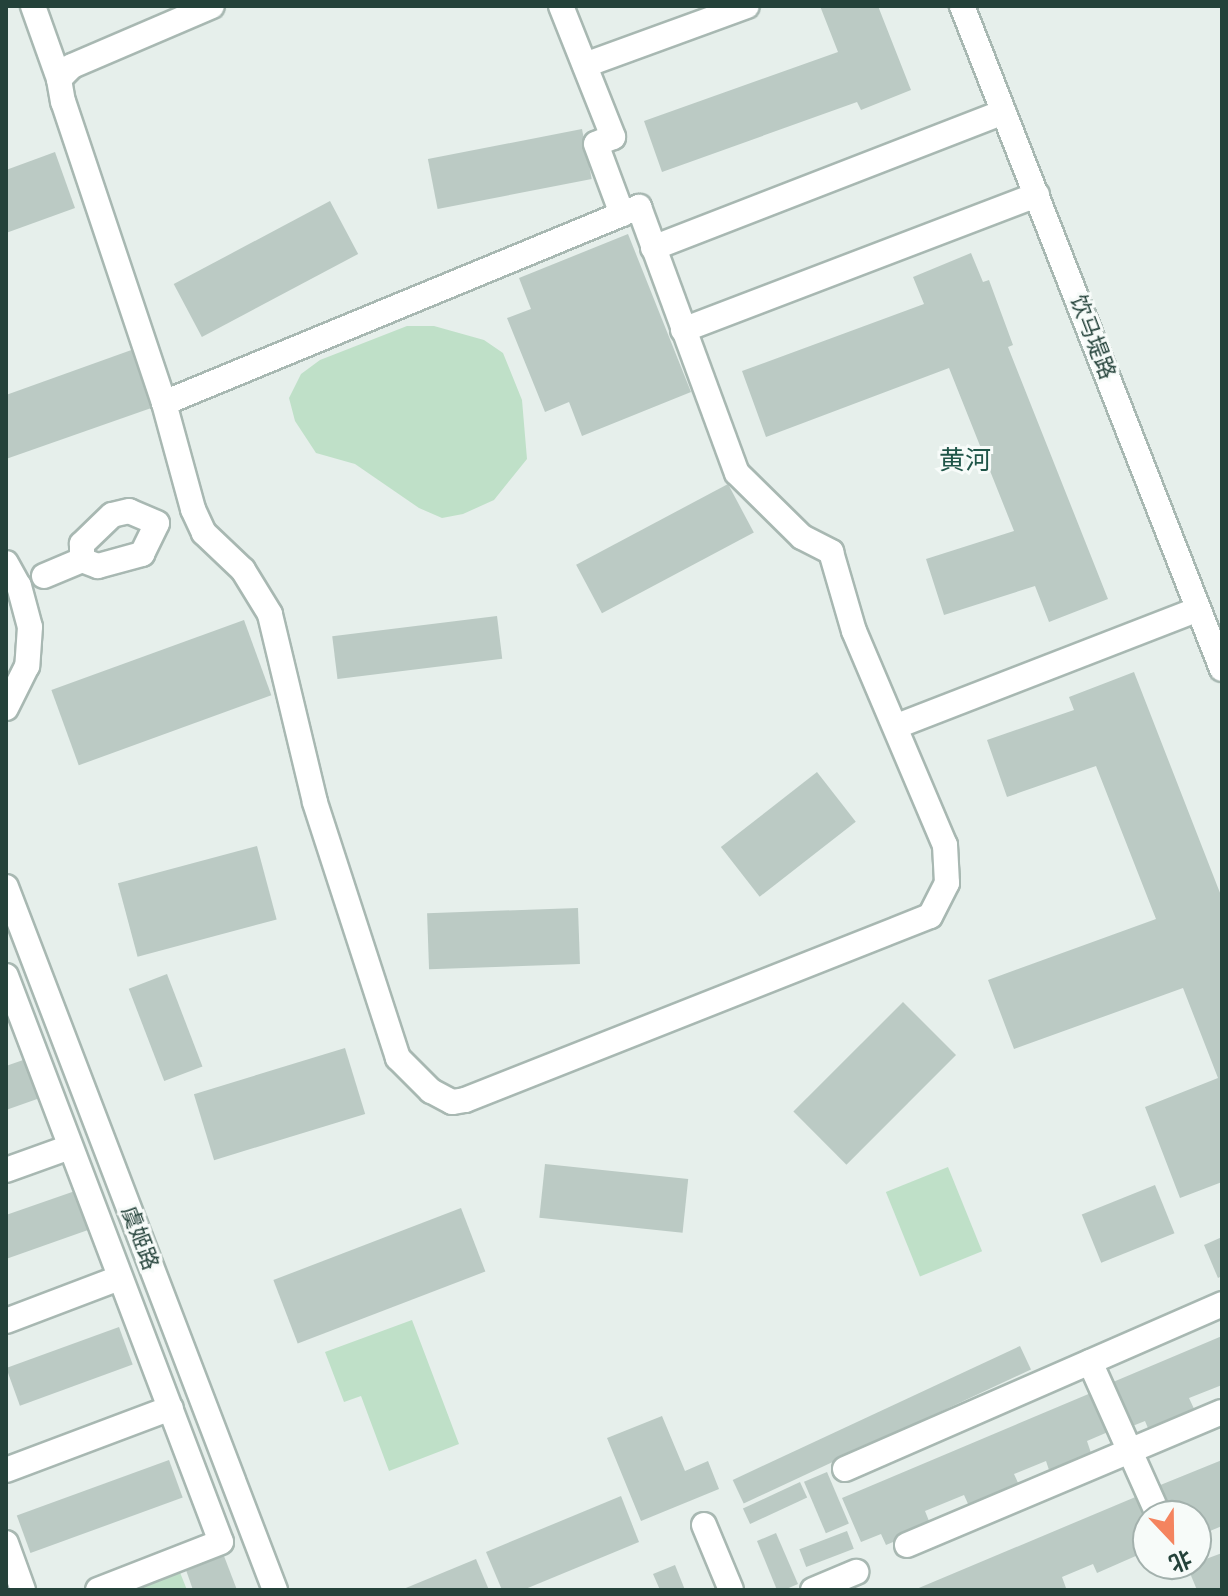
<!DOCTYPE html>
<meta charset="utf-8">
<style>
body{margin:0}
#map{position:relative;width:1228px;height:1596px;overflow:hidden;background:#e6efeb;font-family:Rubik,"Noto Sans SC",sans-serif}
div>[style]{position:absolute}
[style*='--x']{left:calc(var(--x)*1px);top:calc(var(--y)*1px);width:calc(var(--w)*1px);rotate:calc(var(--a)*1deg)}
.green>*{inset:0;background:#bfe0c8;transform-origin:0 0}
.building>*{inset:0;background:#bbcac4;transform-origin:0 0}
.roads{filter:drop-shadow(2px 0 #a8b8b2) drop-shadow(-2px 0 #a8b8b2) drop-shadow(0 2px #a8b8b2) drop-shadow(0 -2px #a8b8b2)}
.minor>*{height:24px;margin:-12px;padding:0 12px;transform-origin:12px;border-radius:12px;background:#fff}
span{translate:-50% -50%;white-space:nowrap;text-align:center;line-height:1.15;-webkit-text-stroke:6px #f7fbf9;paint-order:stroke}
.street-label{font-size:22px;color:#24423a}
.quarter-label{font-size:26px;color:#1f5548}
.frame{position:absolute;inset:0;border:8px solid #24423a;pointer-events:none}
.north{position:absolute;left:1132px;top:1500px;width:80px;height:80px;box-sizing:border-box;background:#f7fbf9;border:2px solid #a3b1ad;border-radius:50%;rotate:158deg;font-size:22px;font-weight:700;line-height:32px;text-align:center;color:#24423a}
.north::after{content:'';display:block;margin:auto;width:28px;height:36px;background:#f4845f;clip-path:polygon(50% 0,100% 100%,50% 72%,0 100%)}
</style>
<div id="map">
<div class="green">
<i style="clip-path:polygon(407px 326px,434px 326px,484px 340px,503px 353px,522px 400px,527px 459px,494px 500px,463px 514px,442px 518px,419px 508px,355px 464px,316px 453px,295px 421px,289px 398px,301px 374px,320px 360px)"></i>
<i style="left:948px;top:1167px;width:91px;height:67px;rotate:68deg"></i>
<i style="clip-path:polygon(412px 1320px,459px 1444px,389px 1471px,361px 1396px,344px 1402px,325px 1352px)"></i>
<i style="clip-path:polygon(179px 1570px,187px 1590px,125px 1590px)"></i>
</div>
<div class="building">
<i style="clip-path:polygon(820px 6px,878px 6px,911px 90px,861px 110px,857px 102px,662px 172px,644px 121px,838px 52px)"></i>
<i style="left:582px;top:129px;width:51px;height:157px;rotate:79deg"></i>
<i style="clip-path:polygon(55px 152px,75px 208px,6px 233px,6px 170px)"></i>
<i style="left:330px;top:201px;width:60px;height:177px;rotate:62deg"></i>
<i style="clip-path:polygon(628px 234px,691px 392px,582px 436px,569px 402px,545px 412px,507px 318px,531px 309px,519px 278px)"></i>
<i style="clip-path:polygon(971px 253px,983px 282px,989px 280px,1013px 345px,1008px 347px,1108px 599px,1049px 622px,1035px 586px,944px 615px,926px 559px,1014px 531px,949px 368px,766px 437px,742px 371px,924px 304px,913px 277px)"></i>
<i style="clip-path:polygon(137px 348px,157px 406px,6px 459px,6px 395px)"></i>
<i style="left:728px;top:484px;width:55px;height:172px;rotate:62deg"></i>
<i style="left:497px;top:616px;width:43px;height:166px;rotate:83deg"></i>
<i style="left:244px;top:620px;width:80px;height:205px;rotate:70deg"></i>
<i style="clip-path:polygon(1134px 672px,1222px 898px,1222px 1182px,1180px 1198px,1145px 1107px,1218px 1078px,1183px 988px,1014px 1049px,988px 980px,1156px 919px,1096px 766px,1007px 797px,987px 740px,1074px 710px,1069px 697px)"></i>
<i style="left:817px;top:772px;width:63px;height:122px;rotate:52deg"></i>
<i style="left:257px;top:846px;width:76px;height:144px;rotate:75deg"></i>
<i style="left:578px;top:908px;width:56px;height:151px;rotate:88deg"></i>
<i style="left:167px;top:974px;width:99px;height:41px;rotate:69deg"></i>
<i style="left:903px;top:1002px;width:75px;height:155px;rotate:45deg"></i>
<i style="left:345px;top:1048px;width:69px;height:158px;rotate:73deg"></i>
<i style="clip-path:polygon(26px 1059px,40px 1098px,6px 1110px,6px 1066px)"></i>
<i style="left:545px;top:1164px;width:144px;height:54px;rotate:6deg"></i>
<i style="left:1155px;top:1185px;width:52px;height:79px;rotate:68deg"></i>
<i style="clip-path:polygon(75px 1191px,88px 1230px,6px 1259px,6px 1215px)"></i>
<i style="left:461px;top:1208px;width:68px;height:201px;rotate:69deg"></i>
<i style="clip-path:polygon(1222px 1237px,1222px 1276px,1218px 1278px,1204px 1245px)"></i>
<i style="left:119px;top:1327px;width:40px;height:120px;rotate:70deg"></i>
<i style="clip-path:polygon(1222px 1336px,1222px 1385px,1189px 1398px,1196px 1413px,1150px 1433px,1145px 1421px,1125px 1429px,1106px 1385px)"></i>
<i style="left:1020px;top:1346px;width:26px;height:317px;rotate:65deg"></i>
<i style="clip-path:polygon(1098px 1390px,1115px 1429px,1087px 1441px,1091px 1453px,1049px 1470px,1046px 1461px,1014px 1474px,1019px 1485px,969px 1506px,964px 1495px,925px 1511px,931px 1526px,886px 1545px,881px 1534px,861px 1542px,842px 1498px)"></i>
<i style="clip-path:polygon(662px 1416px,685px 1471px,708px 1461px,719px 1489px,641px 1521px,607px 1438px)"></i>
<i style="left:169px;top:1460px;width:40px;height:162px;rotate:70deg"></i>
<i style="clip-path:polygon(1222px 1460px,1222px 1526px,1198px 1536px,1196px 1516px,1165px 1516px,1153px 1488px)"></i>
<i style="left:827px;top:1472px;width:56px;height:25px;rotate:67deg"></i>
<i style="left:800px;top:1482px;width:17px;height:63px;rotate:65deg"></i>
<i style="clip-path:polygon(1145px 1493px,1148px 1539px,1134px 1545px,1138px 1555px,1097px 1573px,1093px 1564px,1062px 1577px,1066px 1588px,914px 1590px)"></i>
<i style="clip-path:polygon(621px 1496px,639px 1542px,523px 1590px,502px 1590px,486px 1552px)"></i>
<i style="left:847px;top:1531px;width:19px;height:51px;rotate:69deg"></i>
<i style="clip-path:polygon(776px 1533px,798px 1584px,784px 1590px,777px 1590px,757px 1541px)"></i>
<i style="clip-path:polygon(1222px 1553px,1222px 1590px,1197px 1590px,1187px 1566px)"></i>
<i style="clip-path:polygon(224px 1556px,237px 1590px,193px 1590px,186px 1570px)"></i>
<i style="clip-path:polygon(476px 1559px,489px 1590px,401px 1590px)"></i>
<i style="clip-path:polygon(675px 1565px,685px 1590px,660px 1590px,653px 1574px)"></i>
</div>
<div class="roads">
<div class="minor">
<i style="--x:33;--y:6;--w:77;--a:70.4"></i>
<i style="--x:561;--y:6;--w:141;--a:68.3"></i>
<i style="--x:613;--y:137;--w:18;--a:158"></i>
<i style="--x:596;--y:144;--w:75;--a:69.6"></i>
<i style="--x:962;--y:6;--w:712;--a:68.59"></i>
<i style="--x:585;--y:65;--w:172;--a:-20"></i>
<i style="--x:653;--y:248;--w:376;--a:-21.2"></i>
<i style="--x:683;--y:330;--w:379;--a:-20.9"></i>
<i style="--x:164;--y:403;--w:514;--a:-22.42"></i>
<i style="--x:639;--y:207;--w:283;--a:69.8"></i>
<i style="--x:737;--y:473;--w:91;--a:44.6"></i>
<i style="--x:802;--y:537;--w:33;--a:27"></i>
<i style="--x:831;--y:552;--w:82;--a:73.8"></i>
<i style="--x:854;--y:631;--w:233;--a:67"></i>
<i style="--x:945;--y:845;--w:38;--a:87"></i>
<i style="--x:947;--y:883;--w:37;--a:117"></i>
<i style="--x:930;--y:916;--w:500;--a:158.41"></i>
<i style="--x:465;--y:1100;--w:13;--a:171"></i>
<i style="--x:452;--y:1102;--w:24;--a:-152"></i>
<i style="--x:431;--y:1091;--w:47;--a:-135"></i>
<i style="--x:398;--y:1058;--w:269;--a:-108"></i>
<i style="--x:315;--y:802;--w:193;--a:-103.5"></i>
<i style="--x:270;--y:614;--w:52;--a:-121.5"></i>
<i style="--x:243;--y:570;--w:54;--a:-136.5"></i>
<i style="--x:204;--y:533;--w:26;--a:-115"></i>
<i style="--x:193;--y:509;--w:110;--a:-105.3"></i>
<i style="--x:164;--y:403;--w:317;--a:-108.5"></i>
<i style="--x:63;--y:102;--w:23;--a:-100"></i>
<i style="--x:59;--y:79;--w:18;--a:-45"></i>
<i style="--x:72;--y:66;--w:152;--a:-23.2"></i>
<i style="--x:6;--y:563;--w:26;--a:61"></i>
<i style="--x:19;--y:586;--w:42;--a:75"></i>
<i style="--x:30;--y:627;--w:39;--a:94"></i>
<i style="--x:27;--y:666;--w:47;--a:116.6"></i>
<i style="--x:44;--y:576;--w:41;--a:-22.8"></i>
<i style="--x:82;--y:560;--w:17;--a:21"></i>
<i style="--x:98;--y:566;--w:46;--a:-15.3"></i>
<i style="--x:142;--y:554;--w:34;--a:-64"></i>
<i style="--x:157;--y:523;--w:30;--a:-157"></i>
<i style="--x:129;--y:511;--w:17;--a:167"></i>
<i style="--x:112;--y:515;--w:42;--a:136"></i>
<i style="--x:82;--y:544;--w:16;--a:90"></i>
<i style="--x:897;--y:726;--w:323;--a:-21.2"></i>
<i style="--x:6;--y:887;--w:753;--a:69.06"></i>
<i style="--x:6;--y:976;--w:605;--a:69.2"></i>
<i style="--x:221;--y:1542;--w:132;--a:158.7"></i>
<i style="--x:6;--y:1170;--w:68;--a:-19.8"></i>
<i style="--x:6;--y:1321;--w:121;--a:-20.8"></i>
<i style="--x:1090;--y:1362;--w:169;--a:65.9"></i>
<i style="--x:845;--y:1469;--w:412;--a:-23.6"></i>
<i style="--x:6;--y:1470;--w:176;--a:-20.6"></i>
<i style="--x:704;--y:1525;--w:70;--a:67.4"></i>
<i style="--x:6;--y:1543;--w:50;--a:70.1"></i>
<i style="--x:907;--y:1545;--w:342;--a:-22.9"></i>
<i style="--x:813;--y:1590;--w:47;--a:-22.7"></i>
</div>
</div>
<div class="street-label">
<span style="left:1093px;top:337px;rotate:69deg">饮马堤路</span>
<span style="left:140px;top:1238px;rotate:69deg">虞姬路</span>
</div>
<div class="quarter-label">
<span style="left:965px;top:461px">黄河</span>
</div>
<div class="frame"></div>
<div class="north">北</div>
</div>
